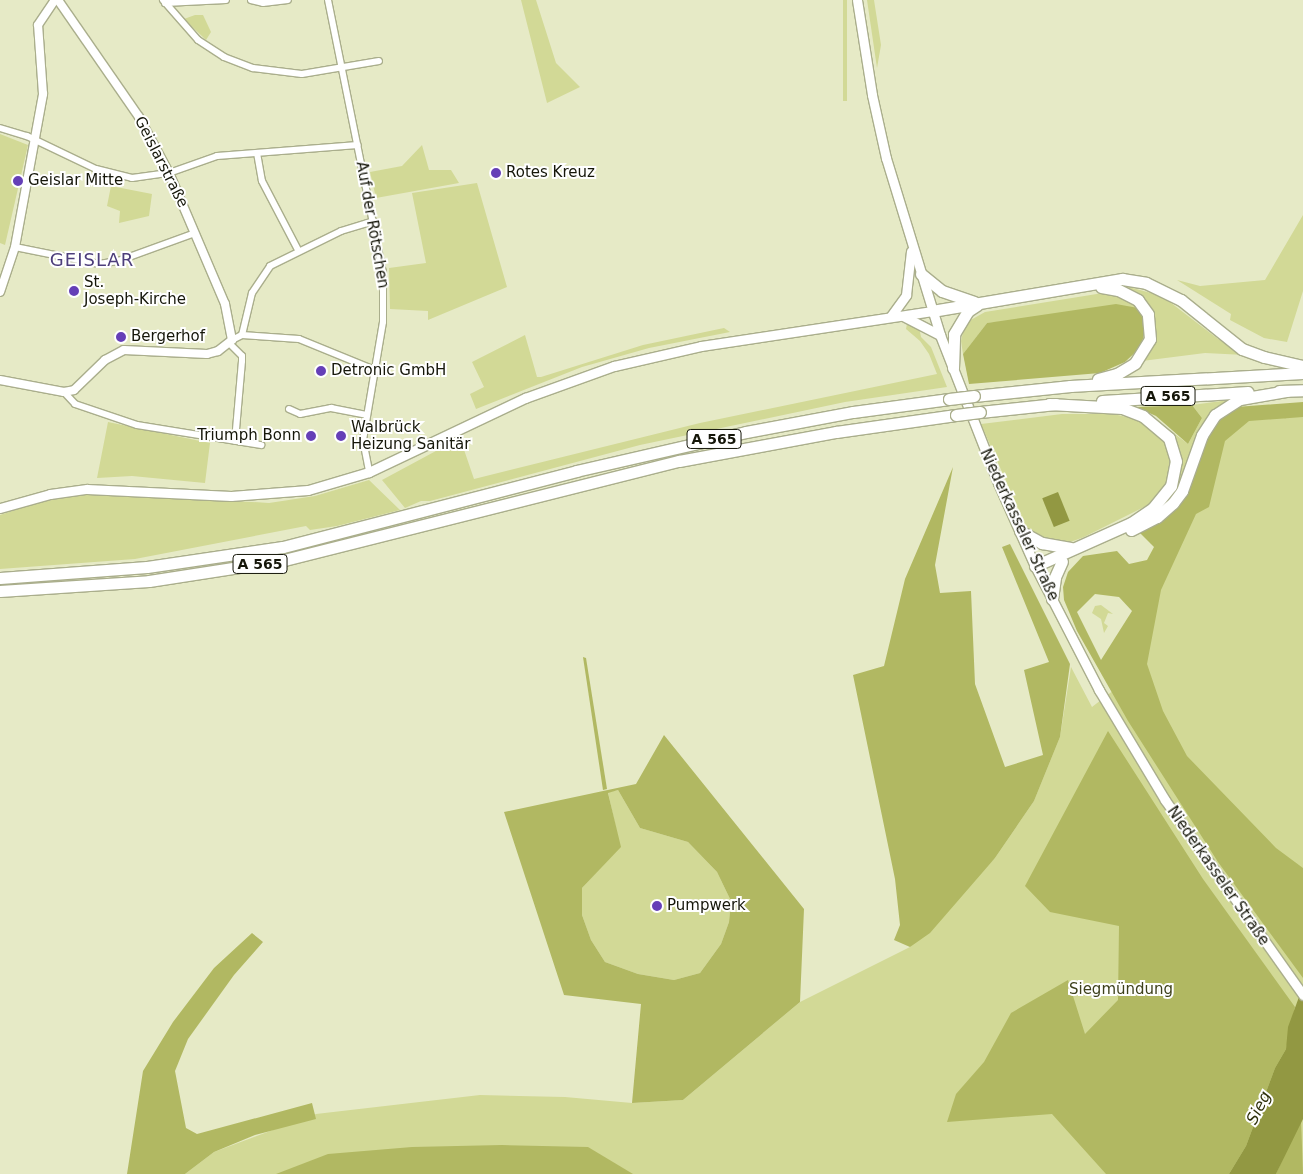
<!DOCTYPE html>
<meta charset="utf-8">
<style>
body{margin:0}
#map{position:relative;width:1303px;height:1174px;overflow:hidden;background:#e6eac6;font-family:"DejaVu Sans",sans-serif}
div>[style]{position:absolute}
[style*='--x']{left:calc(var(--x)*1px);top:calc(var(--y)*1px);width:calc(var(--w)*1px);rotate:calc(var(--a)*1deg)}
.green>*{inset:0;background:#d2d996;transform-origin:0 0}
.forest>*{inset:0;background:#b1b862}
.water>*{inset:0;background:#929842;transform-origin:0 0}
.roads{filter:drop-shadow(1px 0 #aaae8c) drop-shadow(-1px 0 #aaae8c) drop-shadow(0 1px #aaae8c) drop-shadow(0 -1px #aaae8c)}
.minor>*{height:6px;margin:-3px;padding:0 3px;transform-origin:3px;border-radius:3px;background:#fff}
.tertiary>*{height:8px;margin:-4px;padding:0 4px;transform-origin:4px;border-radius:4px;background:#fff}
.secondary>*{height:9px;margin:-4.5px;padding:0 4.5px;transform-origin:4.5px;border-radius:4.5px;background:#fff}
.motorway>*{height:11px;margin:-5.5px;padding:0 5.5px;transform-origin:5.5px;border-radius:5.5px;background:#fff}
.bridges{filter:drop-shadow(1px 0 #aaae8c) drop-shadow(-1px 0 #aaae8c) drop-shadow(0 1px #aaae8c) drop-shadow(0 -1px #aaae8c)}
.motorway-bridge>*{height:11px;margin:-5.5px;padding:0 5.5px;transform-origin:5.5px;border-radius:5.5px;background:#fff}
.dots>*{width:14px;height:14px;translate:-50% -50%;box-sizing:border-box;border:2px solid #fff;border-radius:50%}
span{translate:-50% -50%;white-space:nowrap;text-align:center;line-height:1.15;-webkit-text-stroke:4px #fff;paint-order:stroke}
.shield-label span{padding:1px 4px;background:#fff;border:1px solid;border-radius:4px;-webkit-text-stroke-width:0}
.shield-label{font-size:14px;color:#151609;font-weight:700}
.street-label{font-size:15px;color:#151609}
.poi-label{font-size:15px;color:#151609}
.left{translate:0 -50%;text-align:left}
.right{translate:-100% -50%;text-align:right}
.park-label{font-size:15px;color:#3d401b}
.water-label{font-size:16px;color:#2d300a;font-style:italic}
.quarter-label{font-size:18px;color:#4d3e7b;letter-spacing:1px}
</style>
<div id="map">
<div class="green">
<i style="clip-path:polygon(521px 0,536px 0,556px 63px,580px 87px,547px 103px)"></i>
<i style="left:843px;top:0;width:4px;height:101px"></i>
<i style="clip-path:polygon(867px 0,874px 0,881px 45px,877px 68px)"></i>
<i style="clip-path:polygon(195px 15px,203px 15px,211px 32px,206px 40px,184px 19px)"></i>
<i style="clip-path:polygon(0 134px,28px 145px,5px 245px,0 243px)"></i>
<i style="clip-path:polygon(422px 145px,429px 170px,451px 170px,459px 183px,376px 198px,370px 172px,402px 166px)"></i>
<i style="clip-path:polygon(477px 183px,507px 287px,428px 320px,428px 311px,390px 309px,389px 268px,426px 263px,412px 193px)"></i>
<i style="clip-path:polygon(111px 186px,152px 194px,149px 216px,119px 223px,120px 211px,107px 206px)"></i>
<i style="clip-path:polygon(1303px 215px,1303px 291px,1287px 342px,1264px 338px,1230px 320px,1231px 314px,1177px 280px,1200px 286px,1265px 280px)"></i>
<i style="clip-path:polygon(1125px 286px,1162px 296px,1218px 339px,1245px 355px,1205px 353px,1142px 361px,1153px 338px,1153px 326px)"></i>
<i style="clip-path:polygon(1103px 293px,1128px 299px,1138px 308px,987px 323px,963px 354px,961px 341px,964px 328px,969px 321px,985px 312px)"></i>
<i style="clip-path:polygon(907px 324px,919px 327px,921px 337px,931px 347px,947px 387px,845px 402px,640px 445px,430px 501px,421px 501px,405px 508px,382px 480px,460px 438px,474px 479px,700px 423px,937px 374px,929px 354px,920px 341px,906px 329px)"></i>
<i style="clip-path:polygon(724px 328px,730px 332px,649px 348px,582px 367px,476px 409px,470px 394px,484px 387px,472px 362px,525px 335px,537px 377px,541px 377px,643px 345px)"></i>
<i style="clip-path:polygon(1229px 400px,1183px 474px,1176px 486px,1181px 470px,1180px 455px,1177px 443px,1167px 428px,1188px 444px,1202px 418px,1192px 405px)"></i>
<i style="clip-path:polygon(1303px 411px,1303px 1174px,185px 1174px,214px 1152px,316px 1114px,480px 1095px,565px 1097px,632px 1103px,683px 1100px,800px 1002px,910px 947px,995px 858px,1034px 801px,1060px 737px,1071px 667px,1092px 707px,1132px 676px,1157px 575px,1226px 423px)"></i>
<i style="clip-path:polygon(1062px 414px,1113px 414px,1136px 419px,1162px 437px,1170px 456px,1171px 468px,1166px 487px,1154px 502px,1084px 537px,1065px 544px,1054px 543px,1027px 529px,981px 424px)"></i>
<i style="clip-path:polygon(108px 422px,210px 443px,205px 483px,132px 476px,97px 478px)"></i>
<i style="clip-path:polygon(369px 480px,400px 510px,337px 526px,310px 530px,306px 526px,135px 559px,0 569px,0 515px,39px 502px,98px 493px,269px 503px,315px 496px)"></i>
<i style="clip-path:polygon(1101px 605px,1113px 614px,1108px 613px,1104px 623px,1108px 626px,1104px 633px,1101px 619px,1092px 613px,1095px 606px)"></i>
<i style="clip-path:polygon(618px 790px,640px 828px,688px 842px,717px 872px,731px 901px,729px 922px,721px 944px,700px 973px,674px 980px,638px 974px,605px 962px,591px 940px,582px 915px,582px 888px,620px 847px,608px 792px)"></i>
</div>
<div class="forest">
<i style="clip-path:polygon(1116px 304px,1138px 308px,1146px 326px,1141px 347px,1125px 362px,1100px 373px,969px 384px,963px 354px,987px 323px)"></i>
<i style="clip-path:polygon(evenodd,1303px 402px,1303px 417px,1249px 421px,1225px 441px,1209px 507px,1196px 514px,1161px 590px,1147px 664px,1163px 711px,1187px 756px,1276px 848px,1303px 868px,1303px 978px,1218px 862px,1128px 721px,1077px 631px,1064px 600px,1063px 587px,1068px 572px,1083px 556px,1117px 551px,1129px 564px,1147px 560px,1154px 547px,1137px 530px,1154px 522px,1200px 457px,1210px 431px,1221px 415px,1236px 407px,1303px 402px,1095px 594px,1119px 597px,1132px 611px,1101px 660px,1077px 612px,1095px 594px)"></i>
<i style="clip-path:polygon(1192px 405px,1202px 418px,1188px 444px,1156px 416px,1136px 407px)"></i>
<i style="clip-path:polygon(953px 467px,935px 565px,940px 593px,971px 591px,975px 684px,1005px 767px,1043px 755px,1024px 670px,1049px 662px,1002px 547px,1010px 544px,1070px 664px,1060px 737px,1034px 801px,995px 858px,930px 933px,910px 947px,894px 940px,900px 925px,895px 879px,853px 675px,884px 666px,905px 579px)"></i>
<i style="clip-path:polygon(583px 657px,586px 658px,607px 789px,603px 790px)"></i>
<i style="clip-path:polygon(1108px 731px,1203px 879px,1295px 1007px,1286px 1049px,1275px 1068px,1246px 1146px,1229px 1174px,1106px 1174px,1052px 1114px,947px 1122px,956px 1094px,984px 1062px,1011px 1013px,1068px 980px,1085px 1034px,1118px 1000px,1119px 926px,1050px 912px,1025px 886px)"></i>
<i style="clip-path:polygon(evenodd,664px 735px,804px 909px,800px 1002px,683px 1100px,632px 1103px,641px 1004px,564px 995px,504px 812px,636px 784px,664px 735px,618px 790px,640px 828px,688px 842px,717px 872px,731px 901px,729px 922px,721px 944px,700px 973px,674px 980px,638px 974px,605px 962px,591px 940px,582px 915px,582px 888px,621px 847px,608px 793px,618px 790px)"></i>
<i style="clip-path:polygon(252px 933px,263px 942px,234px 975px,188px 1039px,175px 1071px,186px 1128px,197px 1134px,312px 1103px,316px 1119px,255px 1135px,214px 1152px,185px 1174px,127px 1174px,143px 1071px,173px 1022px,214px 968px)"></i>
<i style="clip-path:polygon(1301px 1118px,1303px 1174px,1276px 1174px)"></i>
<i style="clip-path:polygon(502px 1145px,588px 1147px,633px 1174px,276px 1174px,328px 1154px,412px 1147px)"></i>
</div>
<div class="water">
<i style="left:1058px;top:492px;width:31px;height:17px;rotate:68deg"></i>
<i style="clip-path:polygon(1303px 986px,1303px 1119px,1276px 1174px,1229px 1174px,1246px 1146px,1275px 1068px,1286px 1049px,1288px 1027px)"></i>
</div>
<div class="roads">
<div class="minor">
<i style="--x:163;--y:0;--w:53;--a:48.8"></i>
<i style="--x:198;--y:40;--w:31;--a:33"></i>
<i style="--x:224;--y:57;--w:31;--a:21"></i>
<i style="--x:253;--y:68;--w:49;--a:7"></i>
<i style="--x:302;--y:74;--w:78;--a:-9.6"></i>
<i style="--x:251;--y:0;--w:12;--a:14"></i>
<i style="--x:263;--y:3;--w:25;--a:-7"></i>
<i style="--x:328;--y:0;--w:278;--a:78.6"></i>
<i style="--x:383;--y:272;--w:50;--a:90"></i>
<i style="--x:383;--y:322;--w:120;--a:99.6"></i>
<i style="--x:363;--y:440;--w:33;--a:79"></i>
<i style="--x:165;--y:3;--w:61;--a:-2.8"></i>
<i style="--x:0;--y:128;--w:28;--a:17"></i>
<i style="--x:27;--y:136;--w:76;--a:25.6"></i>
<i style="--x:96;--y:169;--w:37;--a:14"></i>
<i style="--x:132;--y:178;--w:37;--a:-8"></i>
<i style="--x:169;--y:173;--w:51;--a:-19.5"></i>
<i style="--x:217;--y:156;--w:141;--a:-4.5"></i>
<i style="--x:257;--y:153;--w:28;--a:80"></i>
<i style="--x:262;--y:181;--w:78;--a:62.4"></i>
<i style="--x:15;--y:247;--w:86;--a:11.4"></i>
<i style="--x:99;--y:264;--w:19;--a:-9"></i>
<i style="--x:118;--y:261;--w:82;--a:-20"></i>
<i style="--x:242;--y:335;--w:43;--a:-76.6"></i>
<i style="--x:252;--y:293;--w:32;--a:-56"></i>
<i style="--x:270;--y:266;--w:79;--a:-26.2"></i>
<i style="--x:341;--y:231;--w:34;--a:-17"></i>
<i style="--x:232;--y:340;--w:11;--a:-27"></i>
<i style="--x:242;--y:335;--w:57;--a:4"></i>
<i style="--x:299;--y:339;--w:82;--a:22.2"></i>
<i style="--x:229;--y:343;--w:18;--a:45"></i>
<i style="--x:242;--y:356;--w:5;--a:90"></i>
<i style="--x:242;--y:361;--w:80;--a:95"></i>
<i style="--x:64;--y:392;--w:16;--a:47"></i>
<i style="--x:75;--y:404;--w:65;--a:18.7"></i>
<i style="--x:137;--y:425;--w:126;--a:9.2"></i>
<i style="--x:289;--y:409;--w:12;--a:24"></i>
<i style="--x:300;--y:414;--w:32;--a:-11"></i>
<i style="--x:331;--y:408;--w:36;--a:11"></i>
</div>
<div class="tertiary">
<i style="--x:0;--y:292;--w:47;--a:-71.6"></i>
<i style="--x:15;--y:247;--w:156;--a:-79.6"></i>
<i style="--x:43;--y:94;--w:69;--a:-94.1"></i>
<i style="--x:38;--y:25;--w:30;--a:-56"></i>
<i style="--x:0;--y:380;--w:65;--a:10.6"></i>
<i style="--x:64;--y:392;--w:10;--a:-11"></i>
<i style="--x:74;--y:390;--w:43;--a:-44.1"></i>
<i style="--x:105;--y:360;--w:21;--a:-28"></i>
<i style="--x:124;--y:350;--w:83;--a:2.8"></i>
<i style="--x:207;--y:354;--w:11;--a:-15"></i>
<i style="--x:218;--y:351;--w:18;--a:-38"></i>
<i style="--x:232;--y:340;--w:37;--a:-101"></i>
<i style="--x:225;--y:304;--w:142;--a:-113.1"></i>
<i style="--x:169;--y:173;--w:64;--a:-118.2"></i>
<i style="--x:139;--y:117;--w:142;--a:-124.7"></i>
</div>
<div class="secondary">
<i style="--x:857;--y:0;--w:96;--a:81"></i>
<i style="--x:872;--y:95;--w:65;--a:77.5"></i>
<i style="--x:886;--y:158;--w:185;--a:73"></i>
<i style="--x:940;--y:335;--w:159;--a:68.6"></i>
<i style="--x:998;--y:483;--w:91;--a:66"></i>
<i style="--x:1035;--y:566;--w:140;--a:62.7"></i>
<i style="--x:1099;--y:690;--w:128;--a:59"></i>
<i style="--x:1165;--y:800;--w:239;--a:54.7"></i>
<i style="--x:891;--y:316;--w:26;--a:-54"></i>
<i style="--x:906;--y:295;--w:44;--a:-83.5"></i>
<i style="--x:903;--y:316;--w:42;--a:27.2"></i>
<i style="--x:0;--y:508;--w:52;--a:-15.6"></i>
<i style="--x:50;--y:494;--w:37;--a:-8"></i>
<i style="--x:87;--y:489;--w:144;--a:2.8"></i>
<i style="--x:231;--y:496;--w:77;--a:-4.5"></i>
<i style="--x:308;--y:490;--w:64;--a:-16.4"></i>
<i style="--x:369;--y:472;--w:173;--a:-25.4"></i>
<i style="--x:525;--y:398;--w:95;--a:-19.8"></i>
<i style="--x:614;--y:366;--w:89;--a:-12.9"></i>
<i style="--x:701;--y:346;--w:234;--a:-8.6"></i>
</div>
<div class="motorway">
<i style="--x:921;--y:274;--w:27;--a:39"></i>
<i style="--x:942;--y:291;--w:34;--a:19"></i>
<i style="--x:932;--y:311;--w:193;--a:-9.6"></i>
<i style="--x:1122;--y:279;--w:24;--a:9"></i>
<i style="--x:1146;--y:283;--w:39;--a:26"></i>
<i style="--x:1181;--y:300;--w:78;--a:38.8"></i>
<i style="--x:1242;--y:349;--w:23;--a:20"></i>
<i style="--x:1264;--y:357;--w:40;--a:13"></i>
<i style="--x:953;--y:368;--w:34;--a:-88"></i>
<i style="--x:954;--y:334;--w:27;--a:-59"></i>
<i style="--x:968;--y:311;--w:11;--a:-34"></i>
<i style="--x:1098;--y:379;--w:20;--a:-15"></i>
<i style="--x:1117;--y:374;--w:21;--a:-31"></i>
<i style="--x:1135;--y:363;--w:28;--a:-58"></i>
<i style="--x:1150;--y:339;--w:25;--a:-95"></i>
<i style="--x:1148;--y:314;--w:17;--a:-126"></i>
<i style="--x:1138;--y:300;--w:22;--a:-153"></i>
<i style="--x:1118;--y:290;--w:17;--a:-170"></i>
<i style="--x:1279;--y:391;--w:24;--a:-2"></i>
<i style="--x:974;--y:396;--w:97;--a:-5.9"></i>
<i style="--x:1070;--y:386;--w:233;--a:-3.2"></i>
<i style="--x:1102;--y:401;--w:146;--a:-3.5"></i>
<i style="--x:980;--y:412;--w:76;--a:-6"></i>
<i style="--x:1131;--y:530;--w:29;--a:-27"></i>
<i style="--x:1157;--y:517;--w:21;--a:-41"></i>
<i style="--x:1173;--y:503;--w:15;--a:-53"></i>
<i style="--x:1182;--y:491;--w:59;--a:-70.3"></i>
<i style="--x:1202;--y:435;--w:24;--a:-57"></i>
<i style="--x:1215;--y:415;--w:30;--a:-33"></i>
<i style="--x:1240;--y:399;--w:48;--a:-9.7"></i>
<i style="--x:1020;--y:531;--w:25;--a:29"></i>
<i style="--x:1042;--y:543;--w:29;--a:10"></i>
<i style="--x:1035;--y:566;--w:105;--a:-24.1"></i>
<i style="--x:1131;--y:523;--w:27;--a:-34"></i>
<i style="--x:1153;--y:508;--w:28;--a:-51"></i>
<i style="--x:1171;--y:486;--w:25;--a:-79"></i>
<i style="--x:1176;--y:461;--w:24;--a:-107"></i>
<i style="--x:1169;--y:438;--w:34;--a:-140"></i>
<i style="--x:1143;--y:416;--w:22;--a:-159"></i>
<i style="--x:1122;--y:408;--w:73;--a:-176.9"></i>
<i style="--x:0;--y:578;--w:147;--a:-4.3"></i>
<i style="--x:147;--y:567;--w:137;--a:-8.4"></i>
<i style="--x:283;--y:547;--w:303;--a:-14.5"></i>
<i style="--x:576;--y:471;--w:174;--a:-12.9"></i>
<i style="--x:746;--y:432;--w:109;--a:-10.6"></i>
<i style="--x:853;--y:412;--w:97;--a:-7.7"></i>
<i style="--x:0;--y:591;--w:149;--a:-3.8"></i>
<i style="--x:149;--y:581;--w:137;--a:-8.8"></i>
<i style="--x:284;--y:560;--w:407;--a:-14.1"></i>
<i style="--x:679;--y:461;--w:160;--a:-10.5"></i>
<i style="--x:836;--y:432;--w:121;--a:-8.1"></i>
<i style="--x:1052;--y:599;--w:22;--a:-82"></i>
<i style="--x:1055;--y:577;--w:17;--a:-66"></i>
</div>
</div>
<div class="bridges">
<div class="motorway-bridge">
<i style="--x:949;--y:399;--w:25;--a:-7"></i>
<i style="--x:956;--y:415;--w:24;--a:-7"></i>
</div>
</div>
<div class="dots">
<i style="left:496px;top:173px;background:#653fb7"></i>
<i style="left:18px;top:181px;background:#653fb7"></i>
<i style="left:74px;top:291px;background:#653fb7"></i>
<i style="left:121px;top:337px;background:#653fb7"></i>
<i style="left:321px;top:371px;background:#653fb7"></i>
<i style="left:311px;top:436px;background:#653fb7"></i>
<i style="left:341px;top:436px;background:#653fb7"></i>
<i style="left:657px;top:906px;background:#653fb7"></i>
</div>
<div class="shield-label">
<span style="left:1168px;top:396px">A 565</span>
<span style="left:714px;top:439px">A 565</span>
<span style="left:260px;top:564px">A 565</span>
</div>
<div class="street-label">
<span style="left:161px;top:162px;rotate:63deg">Geislarstraße</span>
<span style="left:372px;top:225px;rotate:80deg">Auf der Rötschen</span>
<span style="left:1019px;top:525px;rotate:65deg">Niederkasseler Straße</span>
<span style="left:1218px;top:876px;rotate:55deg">Niederkasseler Straße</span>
</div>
<div class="poi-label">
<span class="left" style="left:506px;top:173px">Rotes Kreuz</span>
<span class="left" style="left:28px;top:181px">Geislar Mitte</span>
<span class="left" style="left:84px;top:291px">St.<br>Joseph-Kirche</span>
<span class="left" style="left:131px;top:337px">Bergerhof</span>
<span class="left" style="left:331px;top:371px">Detronic GmbH</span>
<span class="left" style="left:351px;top:436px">Walbrück<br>Heizung Sanitär</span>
<span class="right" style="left:301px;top:436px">Triumph Bonn</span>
<span class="left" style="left:667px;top:906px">Pumpwerk</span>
</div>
<div class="park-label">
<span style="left:1121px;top:990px">Siegmündung</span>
</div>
<div class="water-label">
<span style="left:1259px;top:1108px;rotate:-63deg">Sieg</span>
</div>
<div class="quarter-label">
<span style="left:92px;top:260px">GEISLAR</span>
</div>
</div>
